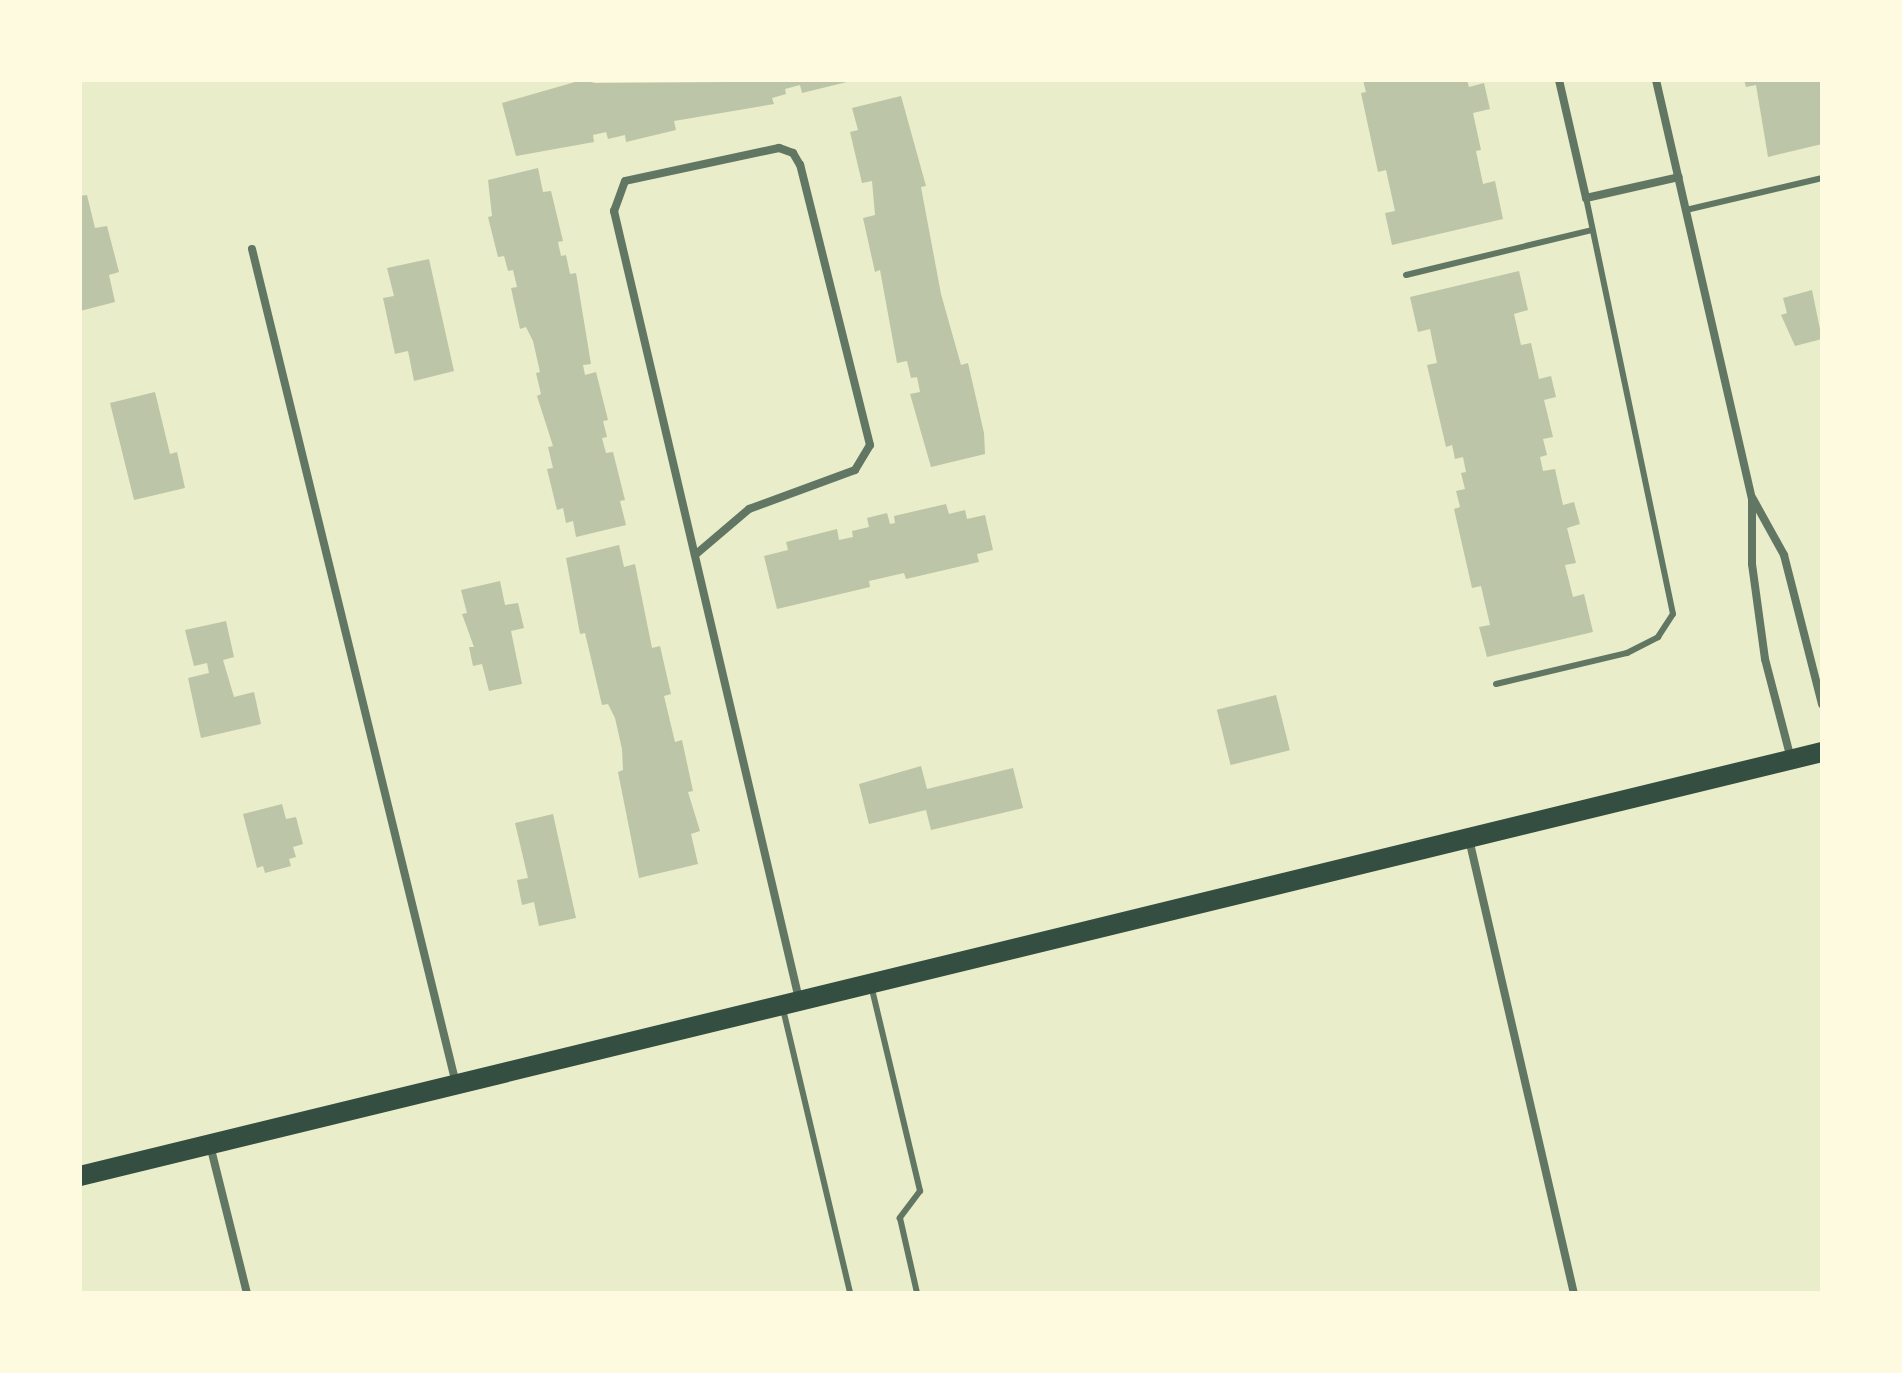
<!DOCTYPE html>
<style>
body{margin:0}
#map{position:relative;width:1902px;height:1373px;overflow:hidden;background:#e9edc9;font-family:Commissioner,sans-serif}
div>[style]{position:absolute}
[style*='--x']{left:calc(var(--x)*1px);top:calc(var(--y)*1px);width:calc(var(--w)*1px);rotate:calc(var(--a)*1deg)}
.building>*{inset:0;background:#bcc5a7;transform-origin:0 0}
.service>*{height:6px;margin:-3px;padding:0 3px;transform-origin:3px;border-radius:3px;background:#617663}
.minor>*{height:8px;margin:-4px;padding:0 4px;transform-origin:4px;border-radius:4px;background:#617663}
.primary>*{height:20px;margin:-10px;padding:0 10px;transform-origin:10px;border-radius:10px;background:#344e41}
span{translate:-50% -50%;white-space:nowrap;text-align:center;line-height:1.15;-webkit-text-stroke:6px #fefae0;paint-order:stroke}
.frame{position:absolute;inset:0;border:82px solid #fefae0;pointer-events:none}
</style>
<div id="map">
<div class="building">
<i style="clip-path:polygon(582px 80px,595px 83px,851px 81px,802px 93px,800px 85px,785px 89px,786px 94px,772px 98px,774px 104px,674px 121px,676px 130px,626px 142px,625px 135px,608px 139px,606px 132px,593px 135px,594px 142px,516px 156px,502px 103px)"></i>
<i style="clip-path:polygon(1363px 80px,1467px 80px,1469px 87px,1484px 83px,1490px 109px,1473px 113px,1481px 150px,1476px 151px,1483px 184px,1495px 181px,1503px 219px,1392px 245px,1385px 213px,1395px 211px,1386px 170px,1378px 172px,1361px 93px,1366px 92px)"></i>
<i style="clip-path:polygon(1744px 80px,1822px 80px,1822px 144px,1768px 157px,1756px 85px,1746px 87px)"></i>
<i style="clip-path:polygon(901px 96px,926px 186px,921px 187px,941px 294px,961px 365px,968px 363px,984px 433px,985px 454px,931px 467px,910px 394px,920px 392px,917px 377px,911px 378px,907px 361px,897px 363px,880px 270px,875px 272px,863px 218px,875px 215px,872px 181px,862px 183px,850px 132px,858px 130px,852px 108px)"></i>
<i style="clip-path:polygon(538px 168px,543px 192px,551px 191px,563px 241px,558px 242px,561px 256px,566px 255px,570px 274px,576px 273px,591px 364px,583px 365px,585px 375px,596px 372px,608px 420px,603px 421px,607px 437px,602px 438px,606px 453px,613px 452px,625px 500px,620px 501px,626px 525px,576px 537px,573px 521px,566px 523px,563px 508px,557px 510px,547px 469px,553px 468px,548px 447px,553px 446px,537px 396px,541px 394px,536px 373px,540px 372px,533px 341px,526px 327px,520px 329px,511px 288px,517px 287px,513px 270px,508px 271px,504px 256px,498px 257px,488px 217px,492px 216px,488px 180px)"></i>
<i style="clip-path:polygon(87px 195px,95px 228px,107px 226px,119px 272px,109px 275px,115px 302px,80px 311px,80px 196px)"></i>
<i style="clip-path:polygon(429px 259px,454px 371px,414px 381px,408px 351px,395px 354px,383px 298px,394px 296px,387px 268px)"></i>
<i style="clip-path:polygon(1519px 271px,1528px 310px,1514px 314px,1521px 345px,1531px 343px,1539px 379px,1551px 376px,1556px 397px,1544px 400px,1553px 437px,1543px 439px,1547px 455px,1540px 457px,1543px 471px,1555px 469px,1563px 505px,1574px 502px,1580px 524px,1567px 528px,1576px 563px,1565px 565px,1573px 597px,1584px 594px,1593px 632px,1487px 657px,1479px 627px,1490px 625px,1481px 586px,1472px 588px,1454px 509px,1460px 507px,1456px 491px,1465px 489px,1461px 473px,1466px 472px,1463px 457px,1455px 459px,1452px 445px,1446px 447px,1427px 365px,1437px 363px,1430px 329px,1418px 332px,1410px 297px)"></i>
<i style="clip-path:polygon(1812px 290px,1822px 339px,1795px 346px,1781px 315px,1787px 313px,1783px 298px)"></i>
<i style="clip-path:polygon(155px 392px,170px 454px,177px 452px,185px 488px,134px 500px,110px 403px)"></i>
<i style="clip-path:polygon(946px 504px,949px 514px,965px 510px,967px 519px,985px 515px,993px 550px,977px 554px,979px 562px,906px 579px,904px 573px,869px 581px,870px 587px,777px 609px,764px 556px,788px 550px,786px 542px,837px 529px,839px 540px,853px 537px,852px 531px,869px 527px,867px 518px,887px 513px,890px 524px,895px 523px,894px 516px)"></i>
<i style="clip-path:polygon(619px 545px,624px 567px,635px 564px,652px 648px,660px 646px,671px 694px,664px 696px,675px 742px,682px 740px,693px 791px,688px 792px,700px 831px,691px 834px,698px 864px,639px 878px,618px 772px,623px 770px,622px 749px,615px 718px,608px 704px,602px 705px,585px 633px,580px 634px,566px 558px)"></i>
<i style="clip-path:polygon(500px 581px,505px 605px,518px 603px,524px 628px,511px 631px,522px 684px,489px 691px,482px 664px,473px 666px,469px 647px,474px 647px,462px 614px,467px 613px,461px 590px)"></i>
<i style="clip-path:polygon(226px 621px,234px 657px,223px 660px,234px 697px,254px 692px,261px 724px,201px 738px,188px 678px,209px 673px,207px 663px,194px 666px,185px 630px)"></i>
<i style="left:1276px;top:695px;width:57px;height:61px;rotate:76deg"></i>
<i style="clip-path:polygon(921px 766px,927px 789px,1013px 768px,1023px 808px,931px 830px,926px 810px,869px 824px,859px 784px)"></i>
<i style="clip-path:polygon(282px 804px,286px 819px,296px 817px,303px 844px,293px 847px,296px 857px,289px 859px,291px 866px,265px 873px,263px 866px,257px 868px,243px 814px)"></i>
<i style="clip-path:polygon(553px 814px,576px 918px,539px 926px,534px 902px,522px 905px,517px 880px,528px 878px,515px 823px)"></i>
</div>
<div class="service">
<i style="--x:1686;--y:210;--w:140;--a:-13.2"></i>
<i style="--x:1406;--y:275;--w:191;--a:-13.6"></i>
<i style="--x:1496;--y:684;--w:135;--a:-13.3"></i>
<i style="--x:1627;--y:653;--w:35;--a:-27"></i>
<i style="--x:1658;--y:637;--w:27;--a:-57"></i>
<i style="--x:1673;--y:614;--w:425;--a:-101.8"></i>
<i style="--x:871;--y:985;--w:212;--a:76.6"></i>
<i style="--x:920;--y:1191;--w:34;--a:127"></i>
<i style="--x:900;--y:1218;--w:77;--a:77.2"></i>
<i style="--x:783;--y:1009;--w:292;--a:76.7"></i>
</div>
<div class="minor">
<i style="--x:1559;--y:80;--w:121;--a:77.1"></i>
<i style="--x:1586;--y:198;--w:95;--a:-12.7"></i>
<i style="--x:1656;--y:80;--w:429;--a:77.1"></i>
<i style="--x:1752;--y:498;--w:66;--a:90"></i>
<i style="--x:1752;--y:564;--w:96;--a:82.2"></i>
<i style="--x:1765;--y:659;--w:103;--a:75.4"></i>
<i style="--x:252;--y:249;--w:860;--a:76.27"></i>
<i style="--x:1753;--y:499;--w:64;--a:61"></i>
<i style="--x:1784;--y:555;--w:154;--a:75.7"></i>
<i style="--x:695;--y:555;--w:71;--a:-40.4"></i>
<i style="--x:749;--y:509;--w:113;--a:-20.2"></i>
<i style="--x:855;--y:470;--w:29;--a:-59"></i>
<i style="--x:870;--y:445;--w:289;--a:-104"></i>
<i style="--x:800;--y:165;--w:14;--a:-120"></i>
<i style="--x:793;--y:153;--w:15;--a:-160"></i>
<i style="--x:779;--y:148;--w:157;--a:167.9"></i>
<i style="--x:625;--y:181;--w:32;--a:110"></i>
<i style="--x:614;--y:211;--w:809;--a:76.79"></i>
<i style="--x:1469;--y:839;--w:466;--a:77"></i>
<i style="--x:210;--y:1145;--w:153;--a:76"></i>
</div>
<div class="primary">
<i style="--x:80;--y:1176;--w:1793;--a:-13.68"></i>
</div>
<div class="frame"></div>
</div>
